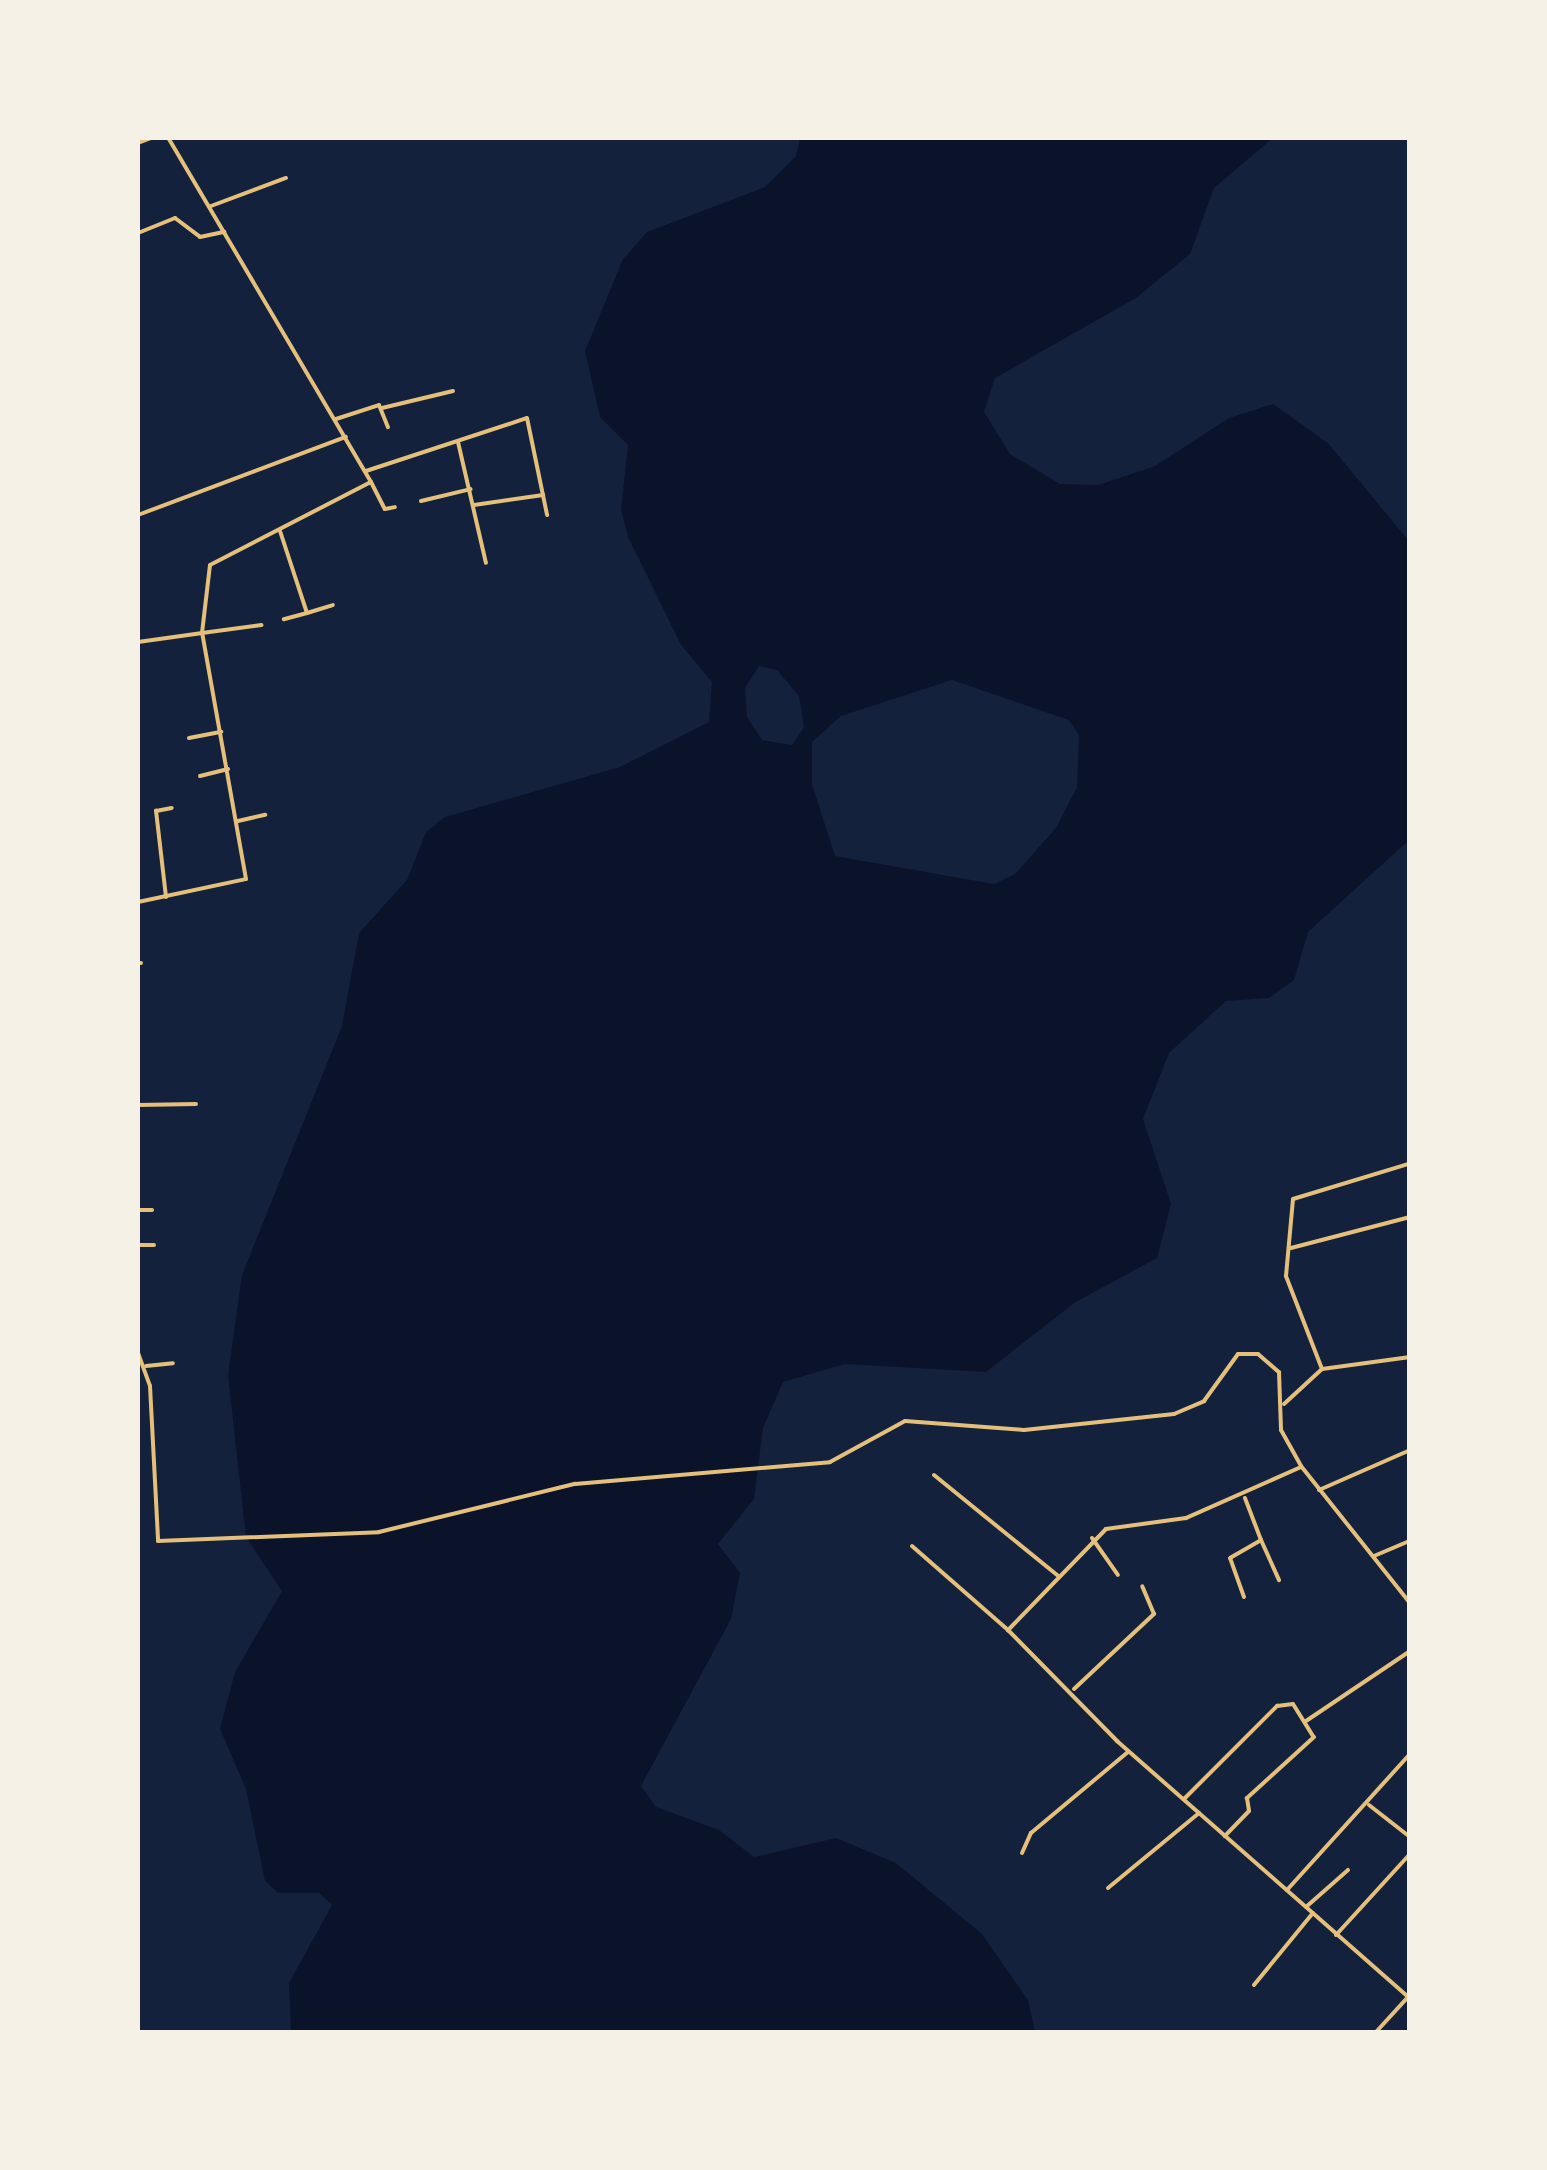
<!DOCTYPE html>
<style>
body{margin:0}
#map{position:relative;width:1547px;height:2170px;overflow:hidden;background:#14213d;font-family:"PT Sans Narrow",sans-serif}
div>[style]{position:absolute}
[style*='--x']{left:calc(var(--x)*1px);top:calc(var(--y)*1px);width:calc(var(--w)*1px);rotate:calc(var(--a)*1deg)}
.water>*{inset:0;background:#0b132b}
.minor>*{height:4px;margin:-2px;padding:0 2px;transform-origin:2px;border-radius:2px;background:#e5c07b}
span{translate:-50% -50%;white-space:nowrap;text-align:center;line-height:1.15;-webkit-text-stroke:8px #f6f1e7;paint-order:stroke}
.frame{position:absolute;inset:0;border:140px solid #f6f1e7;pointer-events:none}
</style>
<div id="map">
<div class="water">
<i style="clip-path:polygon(evenodd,800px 138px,1273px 138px,1214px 188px,1190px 254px,1136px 298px,995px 378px,984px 412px,1010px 454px,1060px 484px,1098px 485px,1155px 466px,1229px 418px,1273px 404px,1328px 443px,1409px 541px,1409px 840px,1308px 932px,1294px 980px,1269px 998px,1226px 1001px,1169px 1053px,1143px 1119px,1171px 1204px,1157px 1258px,1074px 1303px,986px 1372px,845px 1364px,783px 1382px,763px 1428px,754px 1499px,718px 1544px,740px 1573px,731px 1619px,641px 1786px,656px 1807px,719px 1830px,754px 1857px,836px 1838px,896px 1863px,982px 1934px,1028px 2000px,1035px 2032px,291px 2032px,289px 1983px,332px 1905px,319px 1893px,278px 1893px,265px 1881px,246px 1789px,220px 1729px,235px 1672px,282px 1591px,246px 1537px,228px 1375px,242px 1275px,342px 1026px,359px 933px,407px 880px,426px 832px,445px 817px,620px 767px,709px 722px,712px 682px,681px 645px,628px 537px,621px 510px,628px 445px,600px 417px,585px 351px,623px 259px,647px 232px,765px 187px,796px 156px,800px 138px,759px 666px,777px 670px,799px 696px,804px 727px,792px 745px,762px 740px,747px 717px,745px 688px,759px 666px,800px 138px,952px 680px,1069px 720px,1079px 735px,1077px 787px,1056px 828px,1015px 874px,994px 884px,835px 856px,812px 784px,812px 742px,841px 716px,952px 680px)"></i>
</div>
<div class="minor">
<i style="--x:138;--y:143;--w:14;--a:-21"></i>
<i style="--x:211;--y:206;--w:80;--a:-20.5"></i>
<i style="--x:138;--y:233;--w:40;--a:-22"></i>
<i style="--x:175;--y:218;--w:31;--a:37"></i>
<i style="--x:200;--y:237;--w:25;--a:-12"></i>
<i style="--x:382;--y:408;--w:73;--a:-13.5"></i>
<i style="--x:336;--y:419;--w:45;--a:-18"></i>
<i style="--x:379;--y:405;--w:24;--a:68"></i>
<i style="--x:458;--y:442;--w:124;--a:77"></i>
<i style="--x:366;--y:471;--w:169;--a:-18.2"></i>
<i style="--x:527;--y:418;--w:99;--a:78.3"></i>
<i style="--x:371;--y:482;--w:30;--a:63"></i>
<i style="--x:385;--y:509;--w:10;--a:-11"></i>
<i style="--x:421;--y:501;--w:51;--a:-13.5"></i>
<i style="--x:474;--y:505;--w:70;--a:-8.2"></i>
<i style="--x:138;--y:515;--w:222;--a:-20.6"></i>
<i style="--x:280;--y:531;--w:86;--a:71.8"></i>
<i style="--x:307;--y:613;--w:24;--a:165"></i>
<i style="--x:307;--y:613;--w:27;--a:-17"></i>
<i style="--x:138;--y:642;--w:65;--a:-8"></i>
<i style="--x:202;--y:633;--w:68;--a:-83.3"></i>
<i style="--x:210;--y:565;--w:181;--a:-27.3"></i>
<i style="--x:371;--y:482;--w:399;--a:-120.5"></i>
<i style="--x:189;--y:738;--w:33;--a:-11"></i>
<i style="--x:200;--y:776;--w:29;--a:-14"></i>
<i style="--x:238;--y:821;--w:28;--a:-13"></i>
<i style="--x:166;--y:897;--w:87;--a:-96.6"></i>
<i style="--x:156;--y:811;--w:16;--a:-11"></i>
<i style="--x:138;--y:902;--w:110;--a:-12"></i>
<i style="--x:246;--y:879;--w:250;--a:-100.1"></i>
<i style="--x:202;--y:633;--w:60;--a:-7.7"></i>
<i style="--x:138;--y:963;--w:3;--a:0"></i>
<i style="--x:138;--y:1105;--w:58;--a:-1"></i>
<i style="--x:138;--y:1210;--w:14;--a:0"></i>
<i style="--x:138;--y:1245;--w:16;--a:0"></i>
<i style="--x:1291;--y:1248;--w:123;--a:-14.6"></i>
<i style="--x:138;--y:1353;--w:35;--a:70"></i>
<i style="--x:150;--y:1386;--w:155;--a:87"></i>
<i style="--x:158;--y:1541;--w:221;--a:-2.3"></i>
<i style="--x:379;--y:1532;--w:202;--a:-13.8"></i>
<i style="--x:575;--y:1484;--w:256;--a:-4.9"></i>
<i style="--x:830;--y:1462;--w:85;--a:-28.7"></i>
<i style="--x:905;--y:1421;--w:119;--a:4.3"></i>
<i style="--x:1024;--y:1430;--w:151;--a:-6.1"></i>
<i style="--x:1174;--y:1414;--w:33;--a:-23"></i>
<i style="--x:1204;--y:1401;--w:58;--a:-54.1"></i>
<i style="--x:1238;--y:1354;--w:20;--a:0"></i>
<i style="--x:1258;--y:1354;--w:28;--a:41"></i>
<i style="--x:1279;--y:1372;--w:58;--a:88"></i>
<i style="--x:1281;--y:1430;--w:41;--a:60.9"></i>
<i style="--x:1301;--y:1466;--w:175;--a:51.5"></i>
<i style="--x:146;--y:1366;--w:27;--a:-6"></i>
<i style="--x:1322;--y:1369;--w:100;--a:-111.2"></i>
<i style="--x:1286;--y:1276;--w:77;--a:-84.8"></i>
<i style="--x:1293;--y:1199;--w:120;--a:-16.9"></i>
<i style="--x:1284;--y:1404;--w:52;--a:-42.6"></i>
<i style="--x:1322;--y:1369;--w:89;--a:-7.8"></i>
<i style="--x:1301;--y:1467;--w:126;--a:156.1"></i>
<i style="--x:1186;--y:1518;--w:81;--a:172.2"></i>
<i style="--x:1106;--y:1529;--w:141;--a:134.1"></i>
<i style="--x:1008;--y:1630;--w:156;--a:45.5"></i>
<i style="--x:1117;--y:1741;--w:390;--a:41.3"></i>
<i style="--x:934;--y:1475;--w:159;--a:39.1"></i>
<i style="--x:1319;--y:1490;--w:99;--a:-23.7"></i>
<i style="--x:1092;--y:1538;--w:45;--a:54.9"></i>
<i style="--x:1261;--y:1540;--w:44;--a:65.8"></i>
<i style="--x:912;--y:1546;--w:128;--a:41.2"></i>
<i style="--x:1374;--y:1556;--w:39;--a:-23"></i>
<i style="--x:1244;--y:1597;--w:41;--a:-109.7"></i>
<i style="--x:1230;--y:1558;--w:36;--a:-30"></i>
<i style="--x:1261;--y:1540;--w:45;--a:-110.9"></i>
<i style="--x:1074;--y:1689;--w:110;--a:-43.2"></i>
<i style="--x:1154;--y:1614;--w:30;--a:-113"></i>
<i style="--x:1306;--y:1721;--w:125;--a:-33.9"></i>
<i style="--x:1184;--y:1799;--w:132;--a:-45"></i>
<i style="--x:1277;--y:1706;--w:16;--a:-7"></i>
<i style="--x:1293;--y:1704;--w:39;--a:58"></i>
<i style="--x:1314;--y:1737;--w:91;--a:137.7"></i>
<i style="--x:1247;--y:1798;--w:13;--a:81"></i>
<i style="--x:1249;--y:1811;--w:35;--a:134"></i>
<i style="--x:1369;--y:1805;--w:52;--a:38"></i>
<i style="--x:1022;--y:1853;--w:22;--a:-66"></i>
<i style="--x:1031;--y:1833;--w:126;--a:-39.9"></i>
<i style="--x:1108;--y:1888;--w:118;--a:-39.5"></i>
<i style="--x:1287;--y:1890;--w:183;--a:-47.9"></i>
<i style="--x:1306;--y:1907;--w:56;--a:-41.4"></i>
<i style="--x:1336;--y:1935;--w:110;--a:-47.6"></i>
<i style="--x:1254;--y:1985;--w:93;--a:-50.7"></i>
<i style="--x:1376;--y:2032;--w:47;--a:-47.6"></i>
</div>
<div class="frame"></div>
</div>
